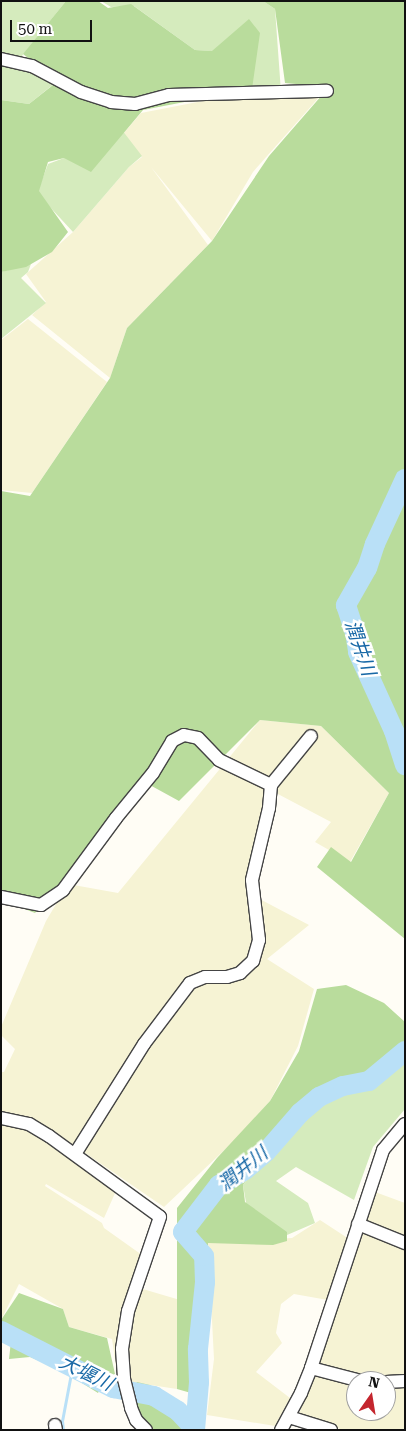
<!DOCTYPE html>
<meta charset="utf-8">
<style>
body{margin:0}
#map{position:relative;width:406px;height:1431px;overflow:hidden;background:#fffdf5;font-family:"Roboto Serif","Noto Sans JP",serif}
div>[style]{position:absolute}
[style*='--x']{left:calc(var(--x)*1px);top:calc(var(--y)*1px);width:calc(var(--w)*1px);rotate:calc(var(--a)*1deg)}
.farmland>*{inset:0;background:#f6f3d4}
.green>*{inset:0;background:#d5ebbd}
.forest>*{inset:0;background:#b9dc9c}
.stream>*{height:3px;margin:-1.5px;padding:0 1.5px;transform-origin:1.5px;border-radius:1.5px;background:#b9e0f7}
.river>*{height:20px;margin:-10px;padding:0 10px;transform-origin:10px;border-radius:10px;background:#b9e0f7}
.roads{filter:drop-shadow(1px 0 #444) drop-shadow(-1px 0 #444) drop-shadow(0 1px #444) drop-shadow(0 -1px #444)}
.minor>*{height:12px;margin:-6px;padding:0 6px;transform-origin:6px;border-radius:6px;background:#fff}
span{translate:-50% -50%;white-space:nowrap;text-align:center;line-height:1.15;-webkit-text-stroke:5px #fff;paint-order:stroke}
.water-label{font-size:19px;color:#1768a6;font-style:italic}
.frame{position:absolute;inset:0;border:2px solid #111;pointer-events:none}
.north{position:absolute;left:346px;top:1371px;width:50px;height:50px;box-sizing:border-box;background:#fff;border:1px solid #a0a0a0;border-radius:50%;rotate:13deg;font-size:14px;font-weight:700;line-height:20px;text-align:center;color:#111}
.north::after{content:'';display:block;margin:auto;width:18px;height:22px;background:#c4262e;clip-path:polygon(50% 0,100% 100%,50% 72%,0 100%)}
.scale{position:absolute;left:10px;top:20px;width:82px;height:22px;box-sizing:border-box;border:2px solid #111;border-top:0;padding-left:6px;font-size:15px;line-height:18px;white-space:nowrap;color:#111;-webkit-text-stroke:4px #fff;paint-order:stroke}
</style>
<div id="map">
<div class="farmland">
<i style="clip-path:polygon(244px 93px,322px 94px,253px 172px,212px 241px,151px 167px,208px 245px,127px 328px,110px 378px,32px 315px,46px 302px,26px 274px,73px 232px,129px 167px,142px 157px,123px 134px,141px 113px)"></i>
<i style="clip-path:polygon(28px 319px,107px 382px,32px 493px,1px 490px,1px 340px)"></i>
<i style="clip-path:polygon(260px 720px,321px 726px,389px 793px,350px 862px,315px 842px,331px 822px,276px 793px,250px 894px,309px 925px,267px 959px,314px 989px,298px 1046px,270px 1101px,235px 1140px,164px 1207px,72px 1144px,38px 1124px,1px 1122px,1px 1072px,4px 1072px,15px 1049px,1px 1035px,1px 1027px,46px 921px,68px 884px,118px 893px)"></i>
<i style="clip-path:polygon(1px 1124px,29px 1129px,116px 1191px,104px 1218px,46px 1184px,45px 1186px,102px 1223px,104px 1228px,142px 1255px,136px 1287px,180px 1300px,177px 1389px,118px 1380px,112px 1339px,69px 1327px,63px 1309px,19px 1284px,1px 1320px)"></i>
<i style="clip-path:polygon(evenodd,375px 1192px,405px 1203px,405px 1430px,343px 1430px,299px 1414px,339px 1302px,294px 1294px,281px 1304px,276px 1333px,282px 1343px,256px 1372px,290px 1398px,275px 1426px,207px 1415px,214px 1359px,208px 1243px,292px 1238px,320px 1220px,346px 1237px,361px 1240px,375px 1192px,356px 1381px,386px 1381px,386px 1411px,356px 1411px,356px 1381px)"></i>
</div>
<div class="green">
<i style="clip-path:polygon(1px 1px,66px 1px,17px 62px,55px 83px,29px 104px,1px 100px)"></i>
<i style="clip-path:polygon(101px 1px,263px 1px,275px 9px,281px 92px,249px 93px,211px 51px,195px 50px,134px 6px,111px 7px)"></i>
<i style="clip-path:polygon(122px 130px,142px 156px,129px 167px,73px 232px,37px 193px,48px 164px,64px 158px)"></i>
<i style="clip-path:polygon(31px 264px,28px 272px,21px 278px,46px 303px,1px 339px,1px 272px)"></i>
<i style="clip-path:polygon(405px 1051px,405px 1109px,373px 1147px,354px 1200px,296px 1167px,276px 1181px,308px 1203px,315px 1223px,287px 1235px,247px 1208px,243px 1185px,303px 1111px)"></i>
</div>
<div class="forest">
<i style="clip-path:polygon(66px 1px,98px 1px,108px 8px,131px 4px,195px 50px,212px 51px,249px 19px,260px 33px,252px 89px,143px 110px,91px 172px,64px 158px,48px 162px,39px 191px,68px 232px,52px 252px,26px 267px,1px 272px,1px 100px,29px 104px,58px 81px,23px 54px)"></i>
<i style="clip-path:polygon(263px 1px,405px 1px,405px 939px,317px 867px,331px 847px,351px 862px,389px 793px,321px 726px,260px 720px,179px 801px,148px 784px,35px 913px,1px 900px,1px 491px,30px 496px,110px 378px,127px 328px,212px 241px,269px 156px,329px 87px,285px 83px,275px 9px)"></i>
<i style="clip-path:polygon(346px 985px,384px 1003px,405px 1022px,405px 1052px,378px 1084px,342px 1090px,317px 1107px,255px 1168px,243px 1185px,245px 1202px,287px 1232px,287px 1241px,273px 1245px,208px 1243px,208px 1313px,198px 1395px,177px 1389px,177px 1208px,217px 1158px,270px 1101px,299px 1051px,317px 989px)"></i>
<i style="clip-path:polygon(19px 1293px,63px 1309px,69px 1327px,107px 1338px,115px 1374px,104px 1381px,98px 1393px,61px 1370px,30px 1357px,9px 1359px,11px 1341px,1px 1338px,1px 1320px)"></i>
<i style="clip-path:polygon(137px 1382px,150px 1385px,178px 1401px,190px 1416px,188px 1430px,151px 1430px,144px 1422px,131px 1391px)"></i>
</div>
<div class="stream">
<i style="--x:63;--y:1430;--w:9;--a:-96"></i>
<i style="--x:62;--y:1421;--w:54;--a:-79.3"></i>
</div>
<div class="river">
<i style="--x:405;--y:479;--w:72;--a:114.8"></i>
<i style="--x:375;--y:544;--w:25;--a:108"></i>
<i style="--x:367;--y:568;--w:43;--a:119.6"></i>
<i style="--x:346;--y:605;--w:28;--a:72"></i>
<i style="--x:355;--y:632;--w:20;--a:81"></i>
<i style="--x:358;--y:652;--w:87;--a:65.5"></i>
<i style="--x:394;--y:731;--w:36;--a:72"></i>
<i style="--x:1;--y:1331;--w:126;--a:27"></i>
<i style="--x:113;--y:1388;--w:42;--a:11"></i>
<i style="--x:154;--y:1396;--w:28;--a:32"></i>
<i style="--x:178;--y:1411;--w:25;--a:47"></i>
<i style="--x:195;--y:1430;--w:48;--a:-85.2"></i>
<i style="--x:199;--y:1382;--w:33;--a:-92"></i>
<i style="--x:198;--y:1349;--w:67;--a:-84"></i>
<i style="--x:205;--y:1282;--w:26;--a:-92"></i>
<i style="--x:204;--y:1256;--w:32;--a:-131"></i>
<i style="--x:183;--y:1232;--w:59;--a:-52.5"></i>
<i style="--x:219;--y:1185;--w:30;--a:-30"></i>
<i style="--x:245;--y:1170;--w:28;--a:-41"></i>
<i style="--x:266;--y:1152;--w:52;--a:-48.9"></i>
<i style="--x:300;--y:1113;--w:25;--a:-40"></i>
<i style="--x:319;--y:1097;--w:26;--a:-25"></i>
<i style="--x:343;--y:1086;--w:26;--a:-11"></i>
<i style="--x:369;--y:1081;--w:47;--a:-39.8"></i>
</div>
<div class="roads">
<div class="minor">
<i style="--x:1;--y:59;--w:32;--a:13"></i>
<i style="--x:32;--y:66;--w:55;--a:28"></i>
<i style="--x:81;--y:92;--w:32;--a:18"></i>
<i style="--x:111;--y:102;--w:24;--a:5"></i>
<i style="--x:135;--y:104;--w:35;--a:-15"></i>
<i style="--x:169;--y:95;--w:158;--a:-1.5"></i>
<i style="--x:1;--y:897;--w:41;--a:11.3"></i>
<i style="--x:41;--y:905;--w:27;--a:-34"></i>
<i style="--x:63;--y:890;--w:89;--a:-53.6"></i>
<i style="--x:116;--y:818;--w:58;--a:-50.6"></i>
<i style="--x:153;--y:773;--w:37;--a:-59"></i>
<i style="--x:172;--y:741;--w:13;--a:-27"></i>
<i style="--x:184;--y:735;--w:14;--a:12"></i>
<i style="--x:198;--y:738;--w:30;--a:46"></i>
<i style="--x:219;--y:760;--w:58;--a:25.7"></i>
<i style="--x:1;--y:1118;--w:29;--a:12"></i>
<i style="--x:29;--y:1124;--w:23;--a:31"></i>
<i style="--x:49;--y:1136;--w:137;--a:36.1"></i>
<i style="--x:160;--y:1217;--w:99;--a:108.8"></i>
<i style="--x:128;--y:1311;--w:38;--a:99"></i>
<i style="--x:122;--y:1349;--w:30;--a:86"></i>
<i style="--x:124;--y:1379;--w:30;--a:76"></i>
<i style="--x:131;--y:1408;--w:13;--a:67"></i>
<i style="--x:136;--y:1420;--w:14;--a:45"></i>
<i style="--x:75;--y:1154;--w:130;--a:-57.9"></i>
<i style="--x:144;--y:1044;--w:76;--a:-53"></i>
<i style="--x:190;--y:983;--w:16;--a:-22"></i>
<i style="--x:205;--y:977;--w:22;--a:0"></i>
<i style="--x:227;--y:977;--w:14;--a:-17"></i>
<i style="--x:240;--y:973;--w:18;--a:-43"></i>
<i style="--x:253;--y:961;--w:22;--a:-74"></i>
<i style="--x:259;--y:940;--w:60;--a:-96.7"></i>
<i style="--x:252;--y:880;--w:74;--a:-76.7"></i>
<i style="--x:269;--y:808;--w:23;--a:-85"></i>
<i style="--x:271;--y:785;--w:63;--a:-50.8"></i>
<i style="--x:358;--y:1224;--w:51;--a:22"></i>
<i style="--x:311;--y:1368;--w:52;--a:14.6"></i>
<i style="--x:386;--y:1382;--w:19;--a:-3"></i>
<i style="--x:289;--y:1417;--w:44;--a:17.2"></i>
<i style="--x:55;--y:1425;--w:5;--a:79"></i>
<i style="--x:281;--y:1430;--w:42;--a:-61.6"></i>
<i style="--x:301;--y:1393;--w:27;--a:-68"></i>
<i style="--x:311;--y:1368;--w:230;--a:-71.7"></i>
<i style="--x:383;--y:1150;--w:34;--a:-50"></i>
</div>
</div>
<div class="water-label">
<span style="left:360px;top:648px;rotate:71deg">潤井川</span>
<span style="left:243px;top:1169px;rotate:-39deg">潤井川</span>
<span style="left:86px;top:1373px;rotate:26deg">大堰川</span>
</div>
<div class="frame"></div>
<div class="north">N</div>
<div class="scale">50 m</div>
</div>
